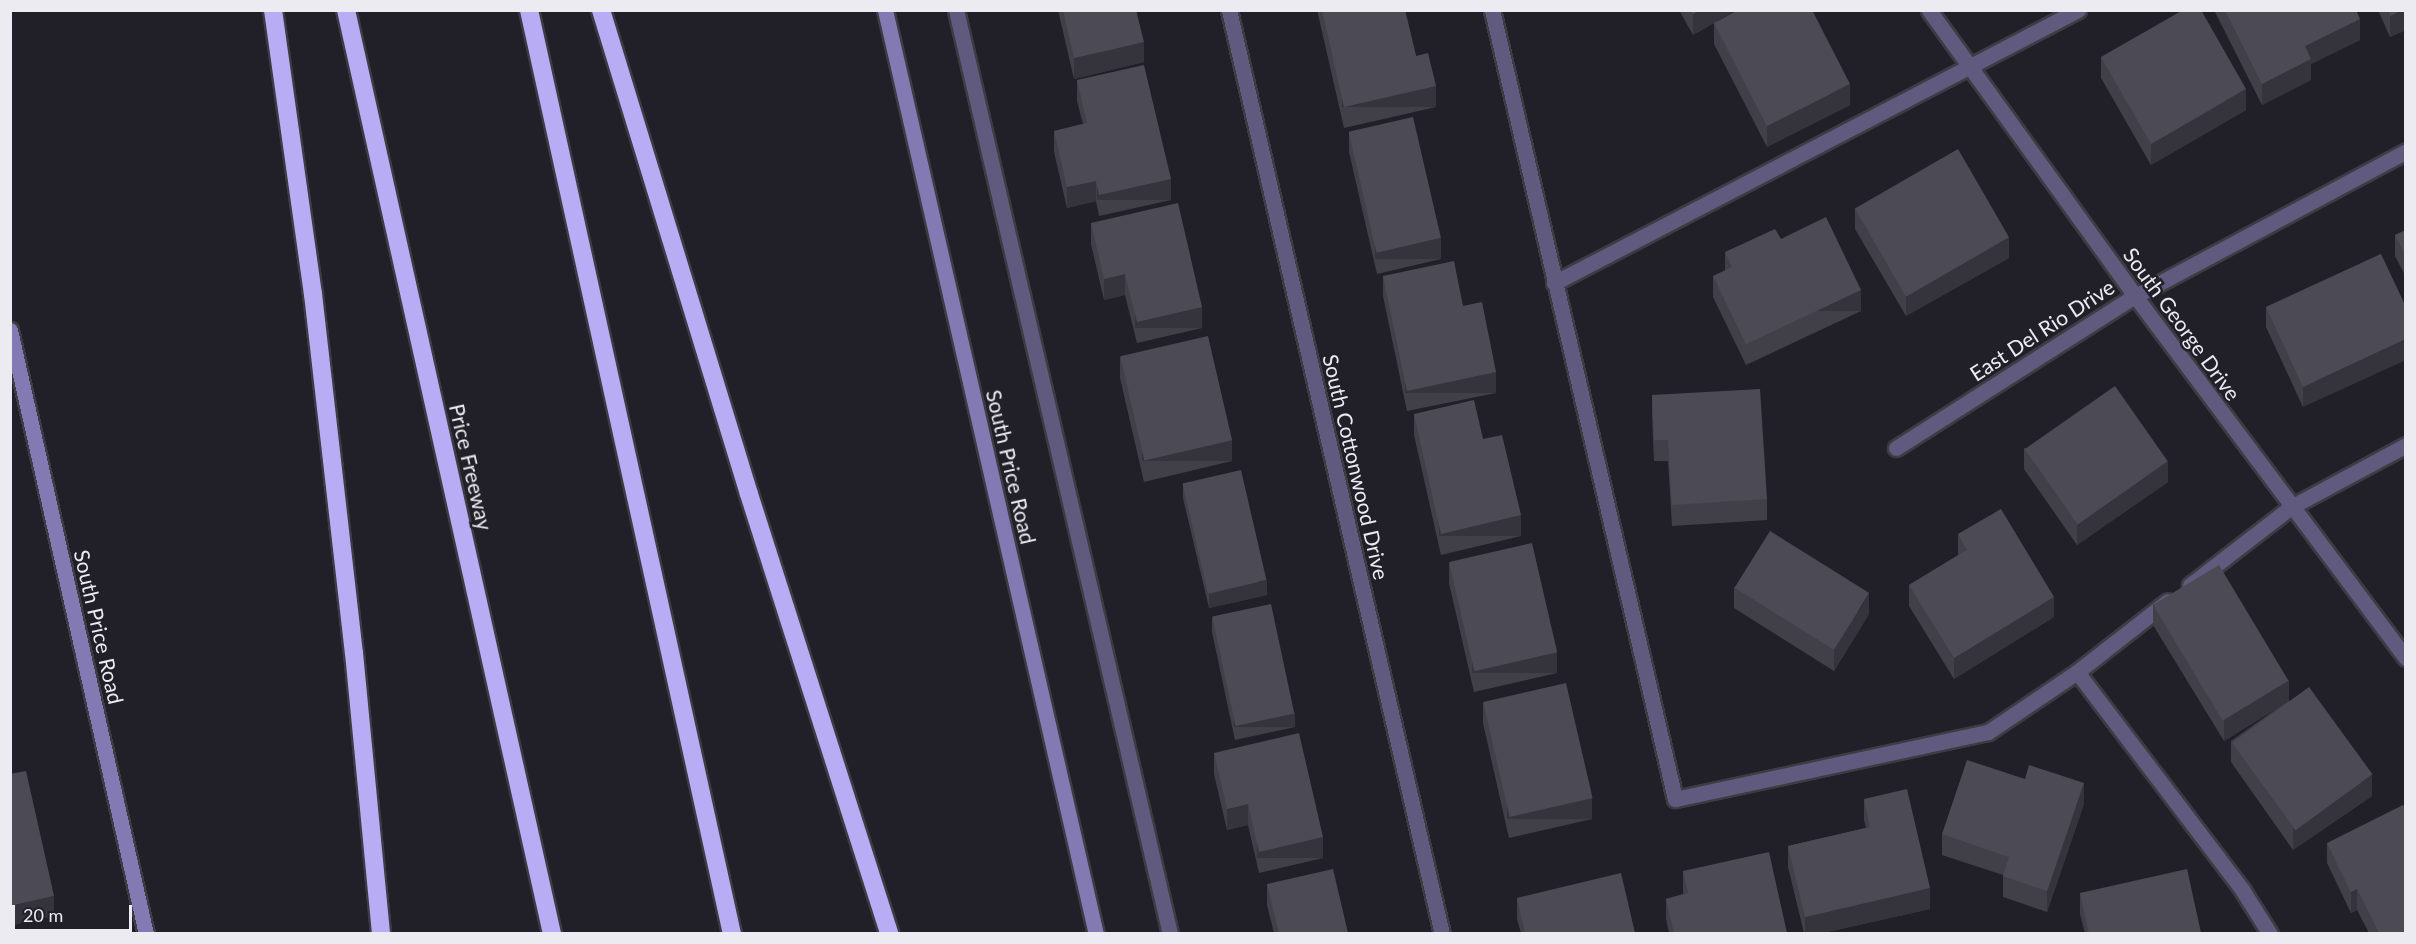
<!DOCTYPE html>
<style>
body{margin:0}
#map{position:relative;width:2416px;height:944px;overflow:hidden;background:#212028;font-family:Lato,sans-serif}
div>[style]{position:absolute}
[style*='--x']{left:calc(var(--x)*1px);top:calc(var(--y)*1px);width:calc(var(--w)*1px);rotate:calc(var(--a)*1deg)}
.roads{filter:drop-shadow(2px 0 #3d3c44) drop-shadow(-2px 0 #3d3c44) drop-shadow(0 2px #3d3c44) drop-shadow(0 -2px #3d3c44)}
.service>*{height:15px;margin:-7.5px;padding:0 7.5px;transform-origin:7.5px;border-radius:7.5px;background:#605a7e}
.minor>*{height:15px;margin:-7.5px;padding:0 7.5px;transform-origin:7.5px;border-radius:7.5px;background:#605a7e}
.secondary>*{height:15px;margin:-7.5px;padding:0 7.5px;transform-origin:7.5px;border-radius:7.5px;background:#847ab3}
.motorway>*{height:18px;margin:-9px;padding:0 9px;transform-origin:9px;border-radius:9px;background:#b8adf4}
.wall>*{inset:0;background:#414049}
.shaded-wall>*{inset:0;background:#35343c;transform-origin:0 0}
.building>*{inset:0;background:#4c4b55;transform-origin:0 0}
span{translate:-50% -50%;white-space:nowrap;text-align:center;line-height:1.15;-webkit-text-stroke:5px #212028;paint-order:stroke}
.street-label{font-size:21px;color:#ecebf1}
.frame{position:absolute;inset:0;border:12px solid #ecebf1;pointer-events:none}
.scale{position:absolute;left:12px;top:905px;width:120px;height:27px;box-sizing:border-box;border:3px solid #ecebf1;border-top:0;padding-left:8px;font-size:18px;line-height:21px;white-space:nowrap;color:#ecebf1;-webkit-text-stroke:4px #212028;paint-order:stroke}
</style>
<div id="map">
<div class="roads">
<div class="service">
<i style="--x:956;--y:10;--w:948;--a:76.96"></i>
<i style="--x:1492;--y:10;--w:810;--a:76.94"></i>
<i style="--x:1675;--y:799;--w:320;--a:-12.1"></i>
<i style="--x:1988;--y:732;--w:107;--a:-34"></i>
<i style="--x:2077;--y:672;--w:115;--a:-38"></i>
<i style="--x:1554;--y:283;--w:591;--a:-27.52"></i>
<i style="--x:2190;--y:585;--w:128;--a:-37.7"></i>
<i style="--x:2291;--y:507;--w:131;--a:-28.3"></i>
<i style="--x:2077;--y:672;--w:275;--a:52.8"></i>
<i style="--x:2243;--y:891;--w:51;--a:57.9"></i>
</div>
<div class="minor">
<i style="--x:1229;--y:10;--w:948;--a:77.02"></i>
<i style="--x:1929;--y:10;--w:352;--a:54.2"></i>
<i style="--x:2135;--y:296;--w:452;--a:53.2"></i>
<i style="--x:1896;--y:448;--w:283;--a:-32.5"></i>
<i style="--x:2135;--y:296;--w:307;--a:-28.1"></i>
</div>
<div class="secondary">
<i style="--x:885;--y:10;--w:948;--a:77.14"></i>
<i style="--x:10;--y:330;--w:619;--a:77.31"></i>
</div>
<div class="motorway">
<i style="--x:273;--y:10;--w:287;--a:82"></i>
<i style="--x:313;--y:294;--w:361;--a:83.5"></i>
<i style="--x:354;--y:653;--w:282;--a:84.5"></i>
<i style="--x:346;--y:10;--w:947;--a:77.43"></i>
<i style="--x:529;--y:10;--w:946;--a:77.61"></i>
<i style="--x:601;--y:10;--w:506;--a:73"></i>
<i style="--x:749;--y:494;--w:462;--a:72.3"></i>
</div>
</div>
<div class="wall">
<i style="clip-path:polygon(1058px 10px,1136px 10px,1144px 62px,1074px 79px)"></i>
<i style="clip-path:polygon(1318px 10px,1405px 10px,1416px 56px,1436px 107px,1344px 128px,1318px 14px)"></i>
<i style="clip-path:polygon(1679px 10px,1736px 10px,1715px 22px,1850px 105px,1767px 147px,1714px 44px,1714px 23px,1693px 35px)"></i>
<i style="clip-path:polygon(2214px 10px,2356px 10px,2360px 40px,2311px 64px,2311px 80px,2262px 105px)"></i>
<i style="clip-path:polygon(2378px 10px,2406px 10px,2406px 30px,2390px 37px)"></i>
<i style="clip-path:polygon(2101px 57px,2246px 110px,2151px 165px,2101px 78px)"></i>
<i style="clip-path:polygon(1077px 80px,1171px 200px,1099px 216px,1096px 201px,1067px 208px,1054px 152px,1054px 131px,1083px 124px,1077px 101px)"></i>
<i style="clip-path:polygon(1349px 132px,1441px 259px,1377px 274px,1349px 152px)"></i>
<i style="clip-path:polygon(1855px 208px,2009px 258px,1906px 316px,1855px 229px)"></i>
<i style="clip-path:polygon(1091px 223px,1202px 328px,1137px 343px,1125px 295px,1104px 300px,1091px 244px)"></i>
<i style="clip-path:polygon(2406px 230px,2406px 277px,2395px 256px,2395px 235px)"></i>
<i style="clip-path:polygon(1781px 239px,1861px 311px,1746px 365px,1713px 297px,1713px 276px,1725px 271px,1725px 252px)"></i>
<i style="clip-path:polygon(2381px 254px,2303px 407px,2266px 327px,2266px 307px)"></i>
<i style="clip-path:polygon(1383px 276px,1463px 306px,1496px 393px,1407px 411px,1383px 296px)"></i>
<i style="clip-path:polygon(1120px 357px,1232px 461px,1144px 482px,1120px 378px)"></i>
<i style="clip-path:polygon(1652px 395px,1767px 499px,1767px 520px,1672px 526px,1668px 461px,1654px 461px,1652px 416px)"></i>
<i style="clip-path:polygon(1414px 414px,1483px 439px,1521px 536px,1441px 555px,1414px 435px)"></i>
<i style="clip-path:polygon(2024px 448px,2168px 482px,2077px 545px,2024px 469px)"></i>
<i style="clip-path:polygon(1183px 484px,1267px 595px,1209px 608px,1183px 498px)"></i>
<i style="clip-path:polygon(1958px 534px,2054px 617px,1954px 679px,1909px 606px,1909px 585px,1958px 555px)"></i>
<i style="clip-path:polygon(1449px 563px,1557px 673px,1474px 692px,1449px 583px)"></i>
<i style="clip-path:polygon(1734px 587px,1869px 614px,1834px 671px,1734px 608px)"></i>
<i style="clip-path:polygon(2153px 604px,2289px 701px,2372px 796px,2293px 850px,2231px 762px,2231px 741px,2282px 705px,2224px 741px,2153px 625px)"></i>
<i style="clip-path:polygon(1212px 617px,1295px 727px,1235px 740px,1212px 632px)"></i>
<i style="clip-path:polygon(1483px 703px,1592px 819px,1509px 838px,1483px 723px)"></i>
<i style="clip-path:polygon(1214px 753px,1323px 858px,1259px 873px,1248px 825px,1227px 830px,1214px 774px)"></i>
<i style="clip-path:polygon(1864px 799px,1930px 909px,1823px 933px,1804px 933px,1788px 867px,1788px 846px,1866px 828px,1864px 820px)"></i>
<i style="clip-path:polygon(2084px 804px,2047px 912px,2003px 897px,2003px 875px,1942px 855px,1942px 834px)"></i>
<i style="clip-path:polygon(2327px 843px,2406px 933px,2369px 933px,2357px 910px,2351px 913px,2327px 863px)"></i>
<i style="clip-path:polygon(1683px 871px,1787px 933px,1669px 933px,1666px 919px,1666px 899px,1683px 894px)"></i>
<i style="clip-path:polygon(1267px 884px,1348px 933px,1274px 933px,1267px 905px)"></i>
<i style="clip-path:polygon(2080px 893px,2201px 933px,2085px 933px,2080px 914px)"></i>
<i style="clip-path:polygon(1517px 898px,1635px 933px,1521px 933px,1517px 919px)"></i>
</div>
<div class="shaded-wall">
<i style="clip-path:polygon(1700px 10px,1736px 10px,1693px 35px,1693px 14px)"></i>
<i style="clip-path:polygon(2402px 10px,2406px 10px,2406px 30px,2390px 37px,2390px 16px)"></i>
<i style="clip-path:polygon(2360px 19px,2360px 40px,2311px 64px,2311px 80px,2262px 105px,2262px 84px,2305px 46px)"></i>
<i style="clip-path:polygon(1144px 42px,1144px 62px,1074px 79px,1074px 58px)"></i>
<i style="clip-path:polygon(1850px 84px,1850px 105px,1767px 147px,1767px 126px)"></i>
<i style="left:1436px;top:86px;width:21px;height:94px;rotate:90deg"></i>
<i style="clip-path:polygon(2246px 89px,2246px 110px,2151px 165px,2151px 144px)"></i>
<i style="left:1171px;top:179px;width:21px;height:74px;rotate:90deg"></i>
<i style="clip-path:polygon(1096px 181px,1096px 201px,1067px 208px,1067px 187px)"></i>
<i style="clip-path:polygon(2009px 237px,2009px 258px,1906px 316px,1906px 295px)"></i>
<i style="left:1441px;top:238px;width:21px;height:66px;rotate:90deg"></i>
<i style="clip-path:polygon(1125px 274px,1125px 295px,1104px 300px,1104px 279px)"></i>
<i style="left:1861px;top:290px;width:21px;height:127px;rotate:90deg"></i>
<i style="left:1202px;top:307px;width:21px;height:67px;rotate:90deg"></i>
<i style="clip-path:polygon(2406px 339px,2406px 360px,2303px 407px,2303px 387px)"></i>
<i style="left:1496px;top:372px;width:21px;height:91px;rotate:90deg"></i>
<i style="left:1232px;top:440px;width:21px;height:90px;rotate:90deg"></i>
<i style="clip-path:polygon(2168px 461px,2168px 482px,2077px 545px,2077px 524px)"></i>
<i style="left:1521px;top:515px;width:21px;height:82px;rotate:90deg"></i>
<i style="clip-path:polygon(1267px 580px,1267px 595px,1209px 608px,1209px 594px)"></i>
<i style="clip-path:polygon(1869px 594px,1869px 614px,1834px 671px,1834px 650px)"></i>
<i style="clip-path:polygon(2054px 597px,2054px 617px,1954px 679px,1954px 658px)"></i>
<i style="left:1557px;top:652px;width:21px;height:85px;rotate:90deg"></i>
<i style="clip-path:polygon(2289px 680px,2289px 701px,2224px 741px,2224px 720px)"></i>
<i style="left:1295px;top:713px;width:14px;height:61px;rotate:90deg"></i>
<i style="clip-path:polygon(2372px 775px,2372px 796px,2293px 850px,2293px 829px)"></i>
<i style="clip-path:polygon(2084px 783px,2084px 804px,2047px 912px,2047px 891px)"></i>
<i style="left:1592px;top:798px;width:21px;height:85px;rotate:90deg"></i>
<i style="clip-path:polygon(1248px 804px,1248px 825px,1227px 830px,1227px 809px)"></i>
<i style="left:1323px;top:837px;width:21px;height:66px;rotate:90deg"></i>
<i style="clip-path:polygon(1930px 888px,1930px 909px,1823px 933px,1805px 933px,1805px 917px)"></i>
<i style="clip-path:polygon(2357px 889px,2357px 910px,2351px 913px,2351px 892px)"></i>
<i style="clip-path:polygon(54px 896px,54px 916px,10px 926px,10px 906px)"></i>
</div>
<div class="building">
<i style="clip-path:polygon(1063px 10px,1136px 10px,1144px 42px,1074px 58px)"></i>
<i style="clip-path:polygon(1322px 10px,1405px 10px,1416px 56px,1428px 53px,1436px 86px,1344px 107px)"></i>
<i style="clip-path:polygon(1691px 10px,1700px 10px,1693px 14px)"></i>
<i style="clip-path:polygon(1738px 10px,1812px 10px,1850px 84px,1767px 126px,1714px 23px)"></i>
<i style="clip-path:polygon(2183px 10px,2201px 10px,2246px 89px,2151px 144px,2101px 57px)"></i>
<i style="clip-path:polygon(2225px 10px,2356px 10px,2360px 19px,2305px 46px,2311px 59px,2262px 84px)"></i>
<i style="clip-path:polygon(2388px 10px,2402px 10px,2390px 16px)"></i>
<i style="clip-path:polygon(1144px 65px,1171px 179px,1099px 195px,1096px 181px,1067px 187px,1054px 131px,1087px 123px,1077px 80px)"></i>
<i style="left:1413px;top:117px;width:124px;height:66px;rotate:77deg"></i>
<i style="left:1958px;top:149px;width:102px;height:119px;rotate:60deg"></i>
<i style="clip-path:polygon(1178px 203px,1202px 307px,1137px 322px,1125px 274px,1104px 279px,1091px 223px)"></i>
<i style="clip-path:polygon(1826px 217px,1861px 290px,1746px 344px,1713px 276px,1732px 267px,1725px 252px,1775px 229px,1781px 239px)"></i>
<i style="clip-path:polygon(2406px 230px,2406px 256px,2395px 235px)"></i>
<i style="clip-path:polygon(2381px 254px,2406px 307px,2406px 339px,2303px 387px,2266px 307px)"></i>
<i style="clip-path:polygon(1454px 261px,1463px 306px,1482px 302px,1496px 372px,1407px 391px,1383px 276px)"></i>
<i style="left:1208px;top:336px;width:107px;height:90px;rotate:77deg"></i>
<i style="left:2115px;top:386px;width:92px;height:110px;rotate:55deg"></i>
<i style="clip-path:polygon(1760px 389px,1767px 499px,1672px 505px,1668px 440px,1654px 440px,1652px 395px)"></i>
<i style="clip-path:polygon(1474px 400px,1483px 439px,1502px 435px,1521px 515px,1441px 534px,1414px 414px)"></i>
<i style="left:1241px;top:470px;width:113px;height:60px;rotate:77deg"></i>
<i style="clip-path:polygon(2001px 509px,2054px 597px,1954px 658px,1909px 585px,1967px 550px,1958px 534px)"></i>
<i style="left:1770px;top:531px;width:117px;height:67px;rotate:32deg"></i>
<i style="left:1532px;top:543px;width:112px;height:85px;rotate:77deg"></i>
<i style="left:2219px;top:565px;width:135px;height:77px;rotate:59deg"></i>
<i style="left:1271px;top:604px;width:112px;height:60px;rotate:78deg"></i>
<i style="left:1566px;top:683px;width:118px;height:85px;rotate:77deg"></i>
<i style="left:2309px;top:687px;width:108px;height:95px;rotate:54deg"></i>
<i style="clip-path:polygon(1299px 733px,1323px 837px,1259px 852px,1248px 804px,1227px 809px,1214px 753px)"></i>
<i style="clip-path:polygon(1967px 760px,2025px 779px,2029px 765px,2084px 783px,2047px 891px,2003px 876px,2009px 857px,1942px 834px)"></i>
<i style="clip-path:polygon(26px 771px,54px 896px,10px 906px,10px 774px)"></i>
<i style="clip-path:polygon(1907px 789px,1930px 888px,1805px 917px,1788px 846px,1870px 827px,1864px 799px)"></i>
<i style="clip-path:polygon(2403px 805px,2406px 810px,2406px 933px,2379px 933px,2357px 889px,2351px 892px,2327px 843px)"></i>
<i style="clip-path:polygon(1769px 852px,1787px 933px,1674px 933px,1666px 899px,1688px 893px,1683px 871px)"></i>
<i style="clip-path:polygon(1333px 869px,1348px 933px,1279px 933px,1267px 884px)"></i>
<i style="clip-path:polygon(2187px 869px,2201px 933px,2089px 933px,2080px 893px)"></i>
<i style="clip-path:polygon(1621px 873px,1635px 933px,1525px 933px,1517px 898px)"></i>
<i style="clip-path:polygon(49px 931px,50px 933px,38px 933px)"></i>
</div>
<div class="street-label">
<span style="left:2182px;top:324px;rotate:54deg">South George Drive</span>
<span style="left:2042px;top:330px;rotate:-33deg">East Del Rio Drive</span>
<span style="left:471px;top:467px;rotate:77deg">Price Freeway</span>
<span style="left:1011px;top:467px;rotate:77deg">South Price Road</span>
<span style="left:1356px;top:467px;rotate:77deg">South Cottonwood Drive</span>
<span style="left:99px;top:627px;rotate:77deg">South Price Road</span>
</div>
<div class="frame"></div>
<div class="scale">20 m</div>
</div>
